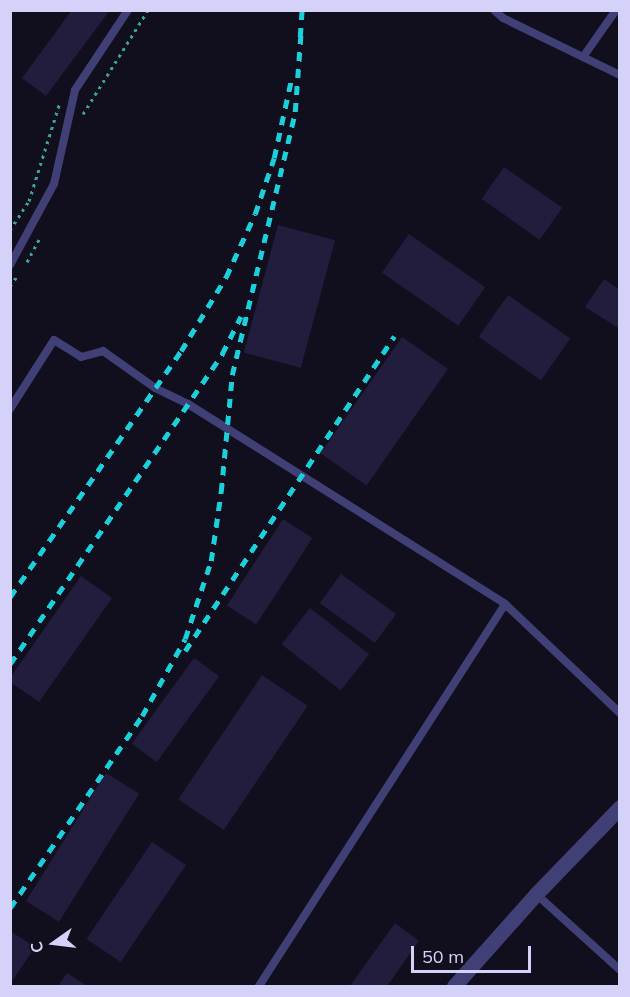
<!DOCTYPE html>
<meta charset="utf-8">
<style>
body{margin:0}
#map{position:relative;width:630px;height:997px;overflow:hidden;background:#110f1e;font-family:Mulish,sans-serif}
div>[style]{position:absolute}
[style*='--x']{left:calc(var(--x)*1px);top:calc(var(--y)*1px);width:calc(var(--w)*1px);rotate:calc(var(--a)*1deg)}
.building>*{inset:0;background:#221d3d;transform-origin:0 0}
.path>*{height:3px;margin-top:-1.5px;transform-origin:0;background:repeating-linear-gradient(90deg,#3ca398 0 3px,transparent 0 7.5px)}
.service>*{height:8px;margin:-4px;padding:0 4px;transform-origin:4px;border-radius:4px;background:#404077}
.minor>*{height:15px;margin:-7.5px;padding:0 7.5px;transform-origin:7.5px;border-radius:7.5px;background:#404077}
.rail>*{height:4.5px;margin-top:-2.25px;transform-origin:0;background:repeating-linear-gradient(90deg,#1cd0db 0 9px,transparent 0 17px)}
span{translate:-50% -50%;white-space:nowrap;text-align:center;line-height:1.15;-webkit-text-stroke:4.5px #110f1e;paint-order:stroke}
.frame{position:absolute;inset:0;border:12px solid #d5d2f9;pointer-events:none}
.north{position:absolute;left:24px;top:913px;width:60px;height:60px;-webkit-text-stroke:4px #110f1e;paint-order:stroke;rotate:256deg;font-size:16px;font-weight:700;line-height:24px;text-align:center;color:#d5d2f9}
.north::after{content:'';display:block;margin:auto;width:21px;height:27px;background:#d5d2f9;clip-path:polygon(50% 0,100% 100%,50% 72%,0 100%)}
.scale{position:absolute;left:411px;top:946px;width:120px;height:27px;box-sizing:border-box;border:3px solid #d5d2f9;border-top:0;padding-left:8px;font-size:18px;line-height:21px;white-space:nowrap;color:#d5d2f9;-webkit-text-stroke:4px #110f1e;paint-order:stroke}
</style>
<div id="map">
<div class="building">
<i style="clip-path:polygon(72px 10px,110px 10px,46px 96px,22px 78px)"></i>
<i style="left:504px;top:167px;width:71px;height:39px;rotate:35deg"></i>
<i style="left:278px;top:225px;width:59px;height:132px;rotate:15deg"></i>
<i style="left:409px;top:234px;width:93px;height:47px;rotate:35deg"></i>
<i style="clip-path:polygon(604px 279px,620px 290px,620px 329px,585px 307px)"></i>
<i style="left:508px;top:295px;width:76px;height:51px;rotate:35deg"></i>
<i style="left:402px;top:337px;width:56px;height:142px;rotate:35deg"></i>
<i style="left:283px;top:519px;width:35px;height:103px;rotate:33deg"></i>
<i style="left:341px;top:574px;width:68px;height:36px;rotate:36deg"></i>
<i style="clip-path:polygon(81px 576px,112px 598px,39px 702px,10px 682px,10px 678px)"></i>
<i style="left:310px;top:608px;width:75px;height:46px;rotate:38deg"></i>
<i style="left:194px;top:658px;width:31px;height:106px;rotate:36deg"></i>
<i style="left:262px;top:675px;width:55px;height:150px;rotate:34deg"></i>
<i style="left:106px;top:773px;width:39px;height:151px;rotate:32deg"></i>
<i style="left:152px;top:842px;width:41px;height:117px;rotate:34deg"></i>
<i style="clip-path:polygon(395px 923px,419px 941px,387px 986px,350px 986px)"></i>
<i style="clip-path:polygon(10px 931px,35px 947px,10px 984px)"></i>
<i style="clip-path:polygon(67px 973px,87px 986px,58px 986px)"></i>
</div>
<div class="path">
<i style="--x:83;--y:114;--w:123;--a:-58"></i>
<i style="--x:10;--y:230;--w:35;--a:-57"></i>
<i style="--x:29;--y:201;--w:104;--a:-72.6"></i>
<i style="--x:27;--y:262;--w:26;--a:-62"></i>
<i style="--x:10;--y:286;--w:14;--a:-54"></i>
</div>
<div class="service">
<i style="--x:494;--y:10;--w:12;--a:42"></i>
<i style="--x:503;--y:18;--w:130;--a:26"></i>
<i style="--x:583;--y:57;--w:57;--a:-54.9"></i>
<i style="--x:10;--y:265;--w:92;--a:-61.5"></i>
<i style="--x:54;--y:184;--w:96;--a:-77.4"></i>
<i style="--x:75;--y:90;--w:96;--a:-56.5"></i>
<i style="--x:10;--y:409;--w:82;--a:-57.5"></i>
<i style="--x:54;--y:340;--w:32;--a:32"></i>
<i style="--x:81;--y:357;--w:23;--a:-15"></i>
<i style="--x:103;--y:351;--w:64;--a:35.4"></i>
<i style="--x:155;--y:388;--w:37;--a:26"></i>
<i style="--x:188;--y:404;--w:375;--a:32.2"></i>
<i style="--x:505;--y:604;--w:158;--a:43.5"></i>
<i style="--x:536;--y:894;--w:113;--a:42.1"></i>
<i style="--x:259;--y:986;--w:454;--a:-57.2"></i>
</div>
<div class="minor">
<i style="--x:454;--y:986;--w:123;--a:-48.3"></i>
<i style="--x:536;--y:894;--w:121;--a:-46"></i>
</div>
<div class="rail">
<i style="--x:300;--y:37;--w:27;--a:-86"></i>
<i style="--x:10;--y:597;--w:300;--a:-55.2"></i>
<i style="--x:181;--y:351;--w:87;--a:-58.7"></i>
<i style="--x:226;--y:277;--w:69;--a:-65.3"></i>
<i style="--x:255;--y:214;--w:59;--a:-71.3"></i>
<i style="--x:274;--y:158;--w:79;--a:-77.6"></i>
<i style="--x:185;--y:651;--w:378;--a:-56.4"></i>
<i style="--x:10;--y:664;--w:376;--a:-55.6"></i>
<i style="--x:222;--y:354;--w:42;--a:-63.4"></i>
<i style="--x:10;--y:908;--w:233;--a:-55.5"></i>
<i style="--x:142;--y:716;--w:88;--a:-60.8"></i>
<i style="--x:185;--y:639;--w:82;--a:-71.6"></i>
<i style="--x:211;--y:561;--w:70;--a:-81.8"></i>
<i style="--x:221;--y:492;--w:118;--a:-84.6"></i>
<i style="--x:232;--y:375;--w:270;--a:-76.5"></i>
<i style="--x:295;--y:112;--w:82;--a:-85.8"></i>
</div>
<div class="frame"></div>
<div class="north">С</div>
<div class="scale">50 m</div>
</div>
